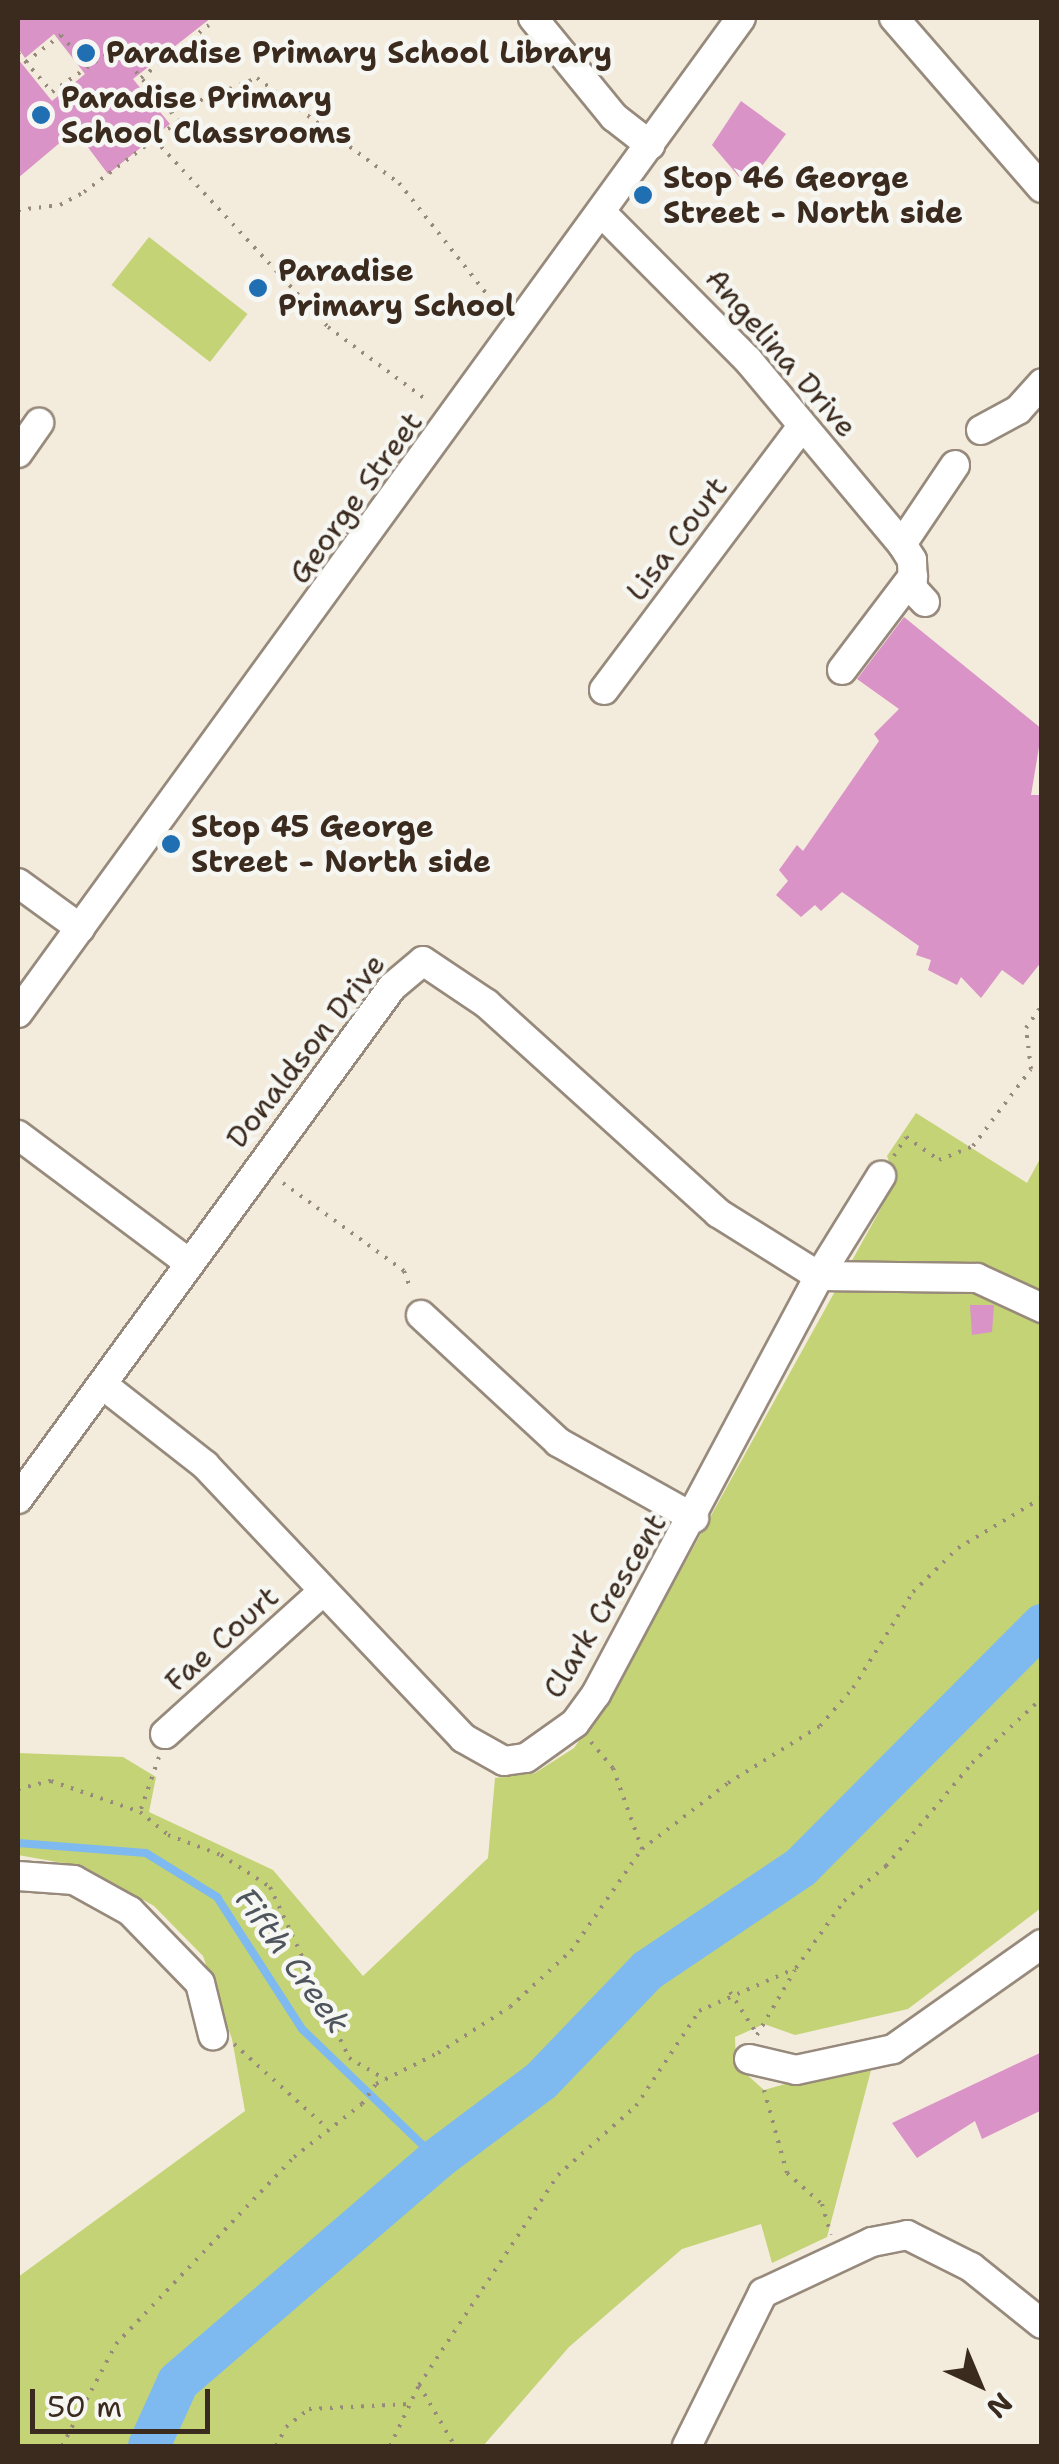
<!DOCTYPE html>
<style>
body{margin:0}
#map{position:relative;width:1059px;height:2464px;overflow:hidden;background:#f3ebdb;font-family:"Shantell Sans",sans-serif}
div>[style]{position:absolute}
[style*='--x']{left:calc(var(--x)*1px);top:calc(var(--y)*1px);width:calc(var(--w)*1px);rotate:calc(var(--a)*1deg)}
.green>*{inset:0;background:#c4d375;transform-origin:0 0}
.stream>*{height:8px;margin:-4px;padding:0 4px;transform-origin:4px;border-radius:4px;background:#7ebaf0}
.river>*{height:42px;margin:-21px;padding:0 21px;transform-origin:21px;border-radius:21px;background:#7ebaf0}
.building>*{inset:0;background:#d993c6}
.path>*{height:4px;margin-top:-2px;transform-origin:0;background:repeating-linear-gradient(90deg,#978a7c 0 2.5px,transparent 0 10.5px)}
.roads{filter:drop-shadow(2px 0 #978a7c) drop-shadow(-2px 0 #978a7c) drop-shadow(0 2px #978a7c) drop-shadow(0 -2px #978a7c)}
.minor>*{height:28px;margin:-14px;padding:0 14px;transform-origin:14px;border-radius:14px;background:#fff}
.dots>*{width:28px;height:28px;translate:-50% -50%;box-sizing:border-box;border:5px solid #f6f6f2;border-radius:50%}
span{translate:-50% -50%;white-space:nowrap;text-align:center;line-height:1.15;-webkit-text-stroke:9px #f6f6f2;paint-order:stroke}
.poi-label{font-size:30px;color:#3b2a1e;font-weight:700}
.left{translate:0 -50%;text-align:left}
.street-label{font-size:30px;color:#3b2a1e}
.water-label{font-size:32px;color:#4f555d;font-style:italic}
.frame{position:absolute;inset:0;border:20px solid #3b2a1e;pointer-events:none}
.north{position:absolute;left:929px;top:2334px;width:100px;height:100px;-webkit-text-stroke:8px #f6f6f2;paint-order:stroke;rotate:136deg;font-size:28px;font-weight:700;line-height:40px;text-align:center;color:#3b2a1e}
.north::after{content:'';display:block;margin:auto;width:35px;height:45px;background:#3b2a1e;clip-path:polygon(50% 0,100% 100%,50% 72%,0 100%)}
.scale{position:absolute;left:30px;top:2389px;width:180px;height:45px;box-sizing:border-box;border:5px solid #3b2a1e;border-top:0;padding-left:12px;font-size:30px;line-height:35px;white-space:nowrap;color:#3b2a1e;-webkit-text-stroke:8px #f6f6f2;paint-order:stroke}
</style>
<div id="map">
<div class="green">
<i style="left:149px;top:237px;width:125px;height:61px;rotate:38deg"></i>
<i style="clip-path:polygon(916px 1113px,1027px 1183px,1041px 1157px,1041px 1908px,908px 2009px,795px 2035px,764px 2024px,735px 2037px,736px 2065px,764px 2090px,874px 2059px,827px 2237px,772px 2263px,761px 2224px,682px 2249px,569px 2347px,483px 2446px,18px 2446px,18px 2277px,245px 2111px,232px 2039px,203px 1956px,154px 1906px,85px 1867px,18px 1855px,18px 1753px,123px 1757px,156px 1777px,149px 1812px,273px 1870px,363px 1976px,488px 1858px,495px 1778px,535px 1773px,574px 1748px,614px 1691px,896px 1181px,887px 1156px)"></i>
</div>
<div class="stream">
<i style="--x:18;--y:1843;--w:128;--a:4.5"></i>
<i style="--x:146;--y:1853;--w:84;--a:31.8"></i>
<i style="--x:217;--y:1897;--w:157;--a:57.2"></i>
<i style="--x:302;--y:2029;--w:187;--a:43.9"></i>
</div>
<div class="river">
<i style="--x:149;--y:2446;--w:70;--a:-65.6"></i>
<i style="--x:178;--y:2382;--w:342;--a:-40.7"></i>
<i style="--x:437;--y:2159;--w:130;--a:-36.9"></i>
<i style="--x:541;--y:2081;--w:154;--a:-46.1"></i>
<i style="--x:648;--y:1970;--w:184;--a:-33.9"></i>
<i style="--x:801;--y:1867;--w:342;--a:-45.1"></i>
</div>
<div class="building">
<i style="clip-path:polygon(18px 18px,211px 18px,133px 79px,170px 124px,108px 174px,75px 130px,18px 178px,18px 59px,52px 101px,85px 74px,54px 34px,25px 58px,18px 48px)"></i>
<i style="clip-path:polygon(741px 101px,786px 134px,747px 186px,712px 145px)"></i>
<i style="clip-path:polygon(904px 617px,1042px 729px,1031px 795px,1042px 795px,1042px 961px,1023px 985px,1002px 970px,981px 998px,961px 977px,957px 985px,928px 970px,931px 960px,916px 955px,919px 946px,842px 892px,821px 911px,815px 905px,801px 917px,776px 895px,788px 881px,779px 870px,797px 845px,803px 851px,879px 741px,874px 734px,899px 709px,857px 679px)"></i>
<i style="clip-path:polygon(970px 1305px,994px 1305px,992px 1332px,972px 1335px)"></i>
<i style="clip-path:polygon(1042px 2052px,1042px 2110px,982px 2139px,975px 2121px,917px 2158px,892px 2123px)"></i>
</div>
<div class="path">
<i style="--x:18;--y:53;--w:52;--a:48.9"></i>
<i style="--x:52;--y:92;--w:77;--a:-34.9"></i>
<i style="--x:115;--y:48;--w:85;--a:48.8"></i>
<i style="--x:171;--y:112;--w:92;--a:-21.6"></i>
<i style="--x:257;--y:78;--w:177;--a:36.5"></i>
<i style="--x:399;--y:183;--w:152;--a:51.7"></i>
<i style="--x:26;--y:62;--w:44;--a:-37.6"></i>
<i style="--x:61;--y:35;--w:38;--a:50"></i>
<i style="--x:141;--y:78;--w:86;--a:-37.9"></i>
<i style="--x:154;--y:139;--w:256;--a:47.2"></i>
<i style="--x:328;--y:327;--w:119;--a:36.5"></i>
<i style="--x:18;--y:210;--w:42;--a:-6.8"></i>
<i style="--x:60;--y:205;--w:27;--a:-28"></i>
<i style="--x:84;--y:192;--w:119;--a:-36.8"></i>
<i style="--x:179;--y:121;--w:12;--a:-132"></i>
<i style="--x:894;--y:1156;--w:22;--a:-58"></i>
<i style="--x:906;--y:1137;--w:40;--a:34.9"></i>
<i style="--x:939;--y:1160;--w:37;--a:-22"></i>
<i style="--x:973;--y:1146;--w:96;--a:-53"></i>
<i style="--x:1031;--y:1069;--w:41;--a:-97"></i>
<i style="--x:1026;--y:1028;--w:28;--a:-55"></i>
<i style="--x:283;--y:1183;--w:150;--a:36"></i>
<i style="--x:404;--y:1271;--w:20;--a:70"></i>
<i style="--x:591;--y:1742;--w:34;--a:50"></i>
<i style="--x:613;--y:1768;--w:86;--a:70.3"></i>
<i style="--x:159;--y:1757;--w:58;--a:109.1"></i>
<i style="--x:140;--y:1812;--w:36;--a:39"></i>
<i style="--x:168;--y:1835;--w:57;--a:20.7"></i>
<i style="--x:221;--y:1855;--w:59;--a:33.1"></i>
<i style="--x:270;--y:1887;--w:188;--a:65.2"></i>
<i style="--x:349;--y:2058;--w:42;--a:30.3"></i>
<i style="--x:18;--y:1789;--w:34;--a:-14"></i>
<i style="--x:51;--y:1781;--w:94;--a:19.2"></i>
<i style="--x:730;--y:1992;--w:50;--a:57.3"></i>
<i style="--x:757;--y:2035;--w:75;--a:-59.7"></i>
<i style="--x:234;--y:2044;--w:125;--a:42.1"></i>
<i style="--x:764;--y:2090;--w:86;--a:74.5"></i>
<i style="--x:787;--y:2173;--w:47;--a:41.5"></i>
<i style="--x:822;--y:2204;--w:32;--a:74"></i>
<i style="--x:419;--y:2385;--w:71;--a:59.5"></i>
<i style="--x:62;--y:2446;--w:115;--a:-62.1"></i>
<i style="--x:116;--y:2344;--w:258;--a:-46.4"></i>
<i style="--x:294;--y:2157;--w:86;--a:-37.9"></i>
<i style="--x:362;--y:2104;--w:24;--a:-55"></i>
<i style="--x:376;--y:2084;--w:69;--a:-26.6"></i>
<i style="--x:438;--y:2053;--w:85;--a:-32.6"></i>
<i style="--x:510;--y:2007;--w:83;--a:-42.6"></i>
<i style="--x:571;--y:1951;--w:124;--a:-55.2"></i>
<i style="--x:642;--y:1849;--w:108;--a:-37.5"></i>
<i style="--x:728;--y:1783;--w:108;--a:-31.8"></i>
<i style="--x:820;--y:1726;--w:50;--a:-49"></i>
<i style="--x:853;--y:1688;--w:113;--a:-58"></i>
<i style="--x:913;--y:1592;--w:63;--a:-44.4"></i>
<i style="--x:958;--y:1548;--w:98;--a:-30.8"></i>
<i style="--x:276;--y:2446;--w:21;--a:-62"></i>
<i style="--x:286;--y:2427;--w:29;--a:-38"></i>
<i style="--x:309;--y:2409;--w:101;--a:-2.8"></i>
<i style="--x:390;--y:2446;--w:68;--a:-64.6"></i>
<i style="--x:419;--y:2385;--w:252;--a:-56.5"></i>
<i style="--x:558;--y:2175;--w:104;--a:-41.5"></i>
<i style="--x:636;--y:2106;--w:114;--a:-56.4"></i>
<i style="--x:699;--y:2011;--w:106;--a:-23.9"></i>
<i style="--x:796;--y:1968;--w:82;--a:-54.4"></i>
<i style="--x:844;--y:1901;--w:55;--a:-39.8"></i>
<i style="--x:886;--y:1866;--w:134;--a:-50.1"></i>
<i style="--x:972;--y:1763;--w:96;--a:-42.9"></i>
</div>
<div class="roads">
<div class="minor">
<i style="--x:533;--y:18;--w:128;--a:50.7"></i>
<i style="--x:614;--y:117;--w:46;--a:37.9"></i>
<i style="--x:894;--y:18;--w:225;--a:49"></i>
<i style="--x:602;--y:213;--w:207;--a:45.2"></i>
<i style="--x:748;--y:360;--w:240;--a:50.1"></i>
<i style="--x:981;--y:430;--w:42;--a:-28.4"></i>
<i style="--x:1018;--y:410;--w:36;--a:-48"></i>
<i style="--x:18;--y:453;--w:37;--a:-55"></i>
<i style="--x:925;--y:602;--w:18;--a:-133"></i>
<i style="--x:913;--y:589;--w:29;--a:-92"></i>
<i style="--x:912;--y:560;--w:19;--a:-122"></i>
<i style="--x:902;--y:544;--w:95;--a:-56.1"></i>
<i style="--x:842;--y:670;--w:118;--a:-52.9"></i>
<i style="--x:604;--y:690;--w:330;--a:-53.1"></i>
<i style="--x:18;--y:883;--w:77;--a:36"></i>
<i style="--x:18;--y:1013;--w:1230;--a:-54"></i>
<i style="--x:18;--y:1135;--w:212;--a:36.8"></i>
<i style="--x:421;--y:1315;--w:187;--a:42.8"></i>
<i style="--x:558;--y:1442;--w:156;--a:29.2"></i>
<i style="--x:103;--y:1385;--w:130;--a:38.1"></i>
<i style="--x:205;--y:1465;--w:376;--a:46.6"></i>
<i style="--x:463;--y:1738;--w:47;--a:29.3"></i>
<i style="--x:504;--y:1761;--w:22;--a:-8"></i>
<i style="--x:526;--y:1758;--w:60;--a:-35.5"></i>
<i style="--x:575;--y:1723;--w:36;--a:-54"></i>
<i style="--x:596;--y:1694;--w:474;--a:-61.9"></i>
<i style="--x:819;--y:1276;--w:118;--a:-58.2"></i>
<i style="--x:18;--y:1499;--w:634;--a:-53.85"></i>
<i style="--x:392;--y:987;--w:40;--a:-40"></i>
<i style="--x:423;--y:961;--w:77;--a:33.9"></i>
<i style="--x:487;--y:1004;--w:312;--a:42.1"></i>
<i style="--x:718;--y:1213;--w:119;--a:32"></i>
<i style="--x:819;--y:1276;--w:158;--a:0.7"></i>
<i style="--x:977;--y:1278;--w:72;--a:24.8"></i>
<i style="--x:165;--y:1734;--w:212;--a:-42.1"></i>
<i style="--x:18;--y:1876;--w:56;--a:4.1"></i>
<i style="--x:74;--y:1880;--w:64;--a:29"></i>
<i style="--x:130;--y:1911;--w:100;--a:45.8"></i>
<i style="--x:200;--y:1983;--w:54;--a:76"></i>
<i style="--x:749;--y:2059;--w:48;--a:13.2"></i>
<i style="--x:796;--y:2070;--w:99;--a:-12.2"></i>
<i style="--x:893;--y:2049;--w:182;--a:-35.2"></i>
<i style="--x:687;--y:2446;--w:171;--a:-63.6"></i>
<i style="--x:763;--y:2293;--w:120;--a:-25.1"></i>
<i style="--x:872;--y:2242;--w:36;--a:-11"></i>
<i style="--x:907;--y:2235;--w:72;--a:26.6"></i>
<i style="--x:971;--y:2267;--w:91;--a:38.8"></i>
</div>
</div>
<div class="dots">
<i style="left:86px;top:53px;background:#1f6fb2"></i>
<i style="left:41px;top:115px;background:#1f6fb2"></i>
<i style="left:643px;top:195px;background:#1f6fb2"></i>
<i style="left:258px;top:288px;background:#1f6fb2"></i>
<i style="left:171px;top:844px;background:#1f6fb2"></i>
</div>
<div class="poi-label">
<span class="left" style="left:106px;top:53px">Paradise Primary School Library</span>
<span class="left" style="left:61px;top:115px">Paradise Primary<br>School Classrooms</span>
<span class="left" style="left:663px;top:195px">Stop 46 George<br>Street - North side</span>
<span class="left" style="left:278px;top:288px">Paradise<br>Primary School</span>
<span class="left" style="left:191px;top:844px">Stop 45 George<br>Street - North side</span>
</div>
<div class="street-label">
<span style="left:781px;top:353px;rotate:49deg">Angelina Drive</span>
<span style="left:356px;top:498px;rotate:-54deg">George Street</span>
<span style="left:677px;top:539px;rotate:-53deg">Lisa Court</span>
<span style="left:306px;top:1051px;rotate:-52deg">Donaldson Drive</span>
<span style="left:605px;top:1606px;rotate:-59deg">Clark Crescent</span>
<span style="left:222px;top:1639px;rotate:-42deg">Fae Court</span>
</div>
<div class="water-label">
<span style="left:292px;top:1961px;rotate:54deg">Fifth Creek</span>
</div>
<div class="frame"></div>
<div class="north">N</div>
<div class="scale">50 m</div>
</div>
